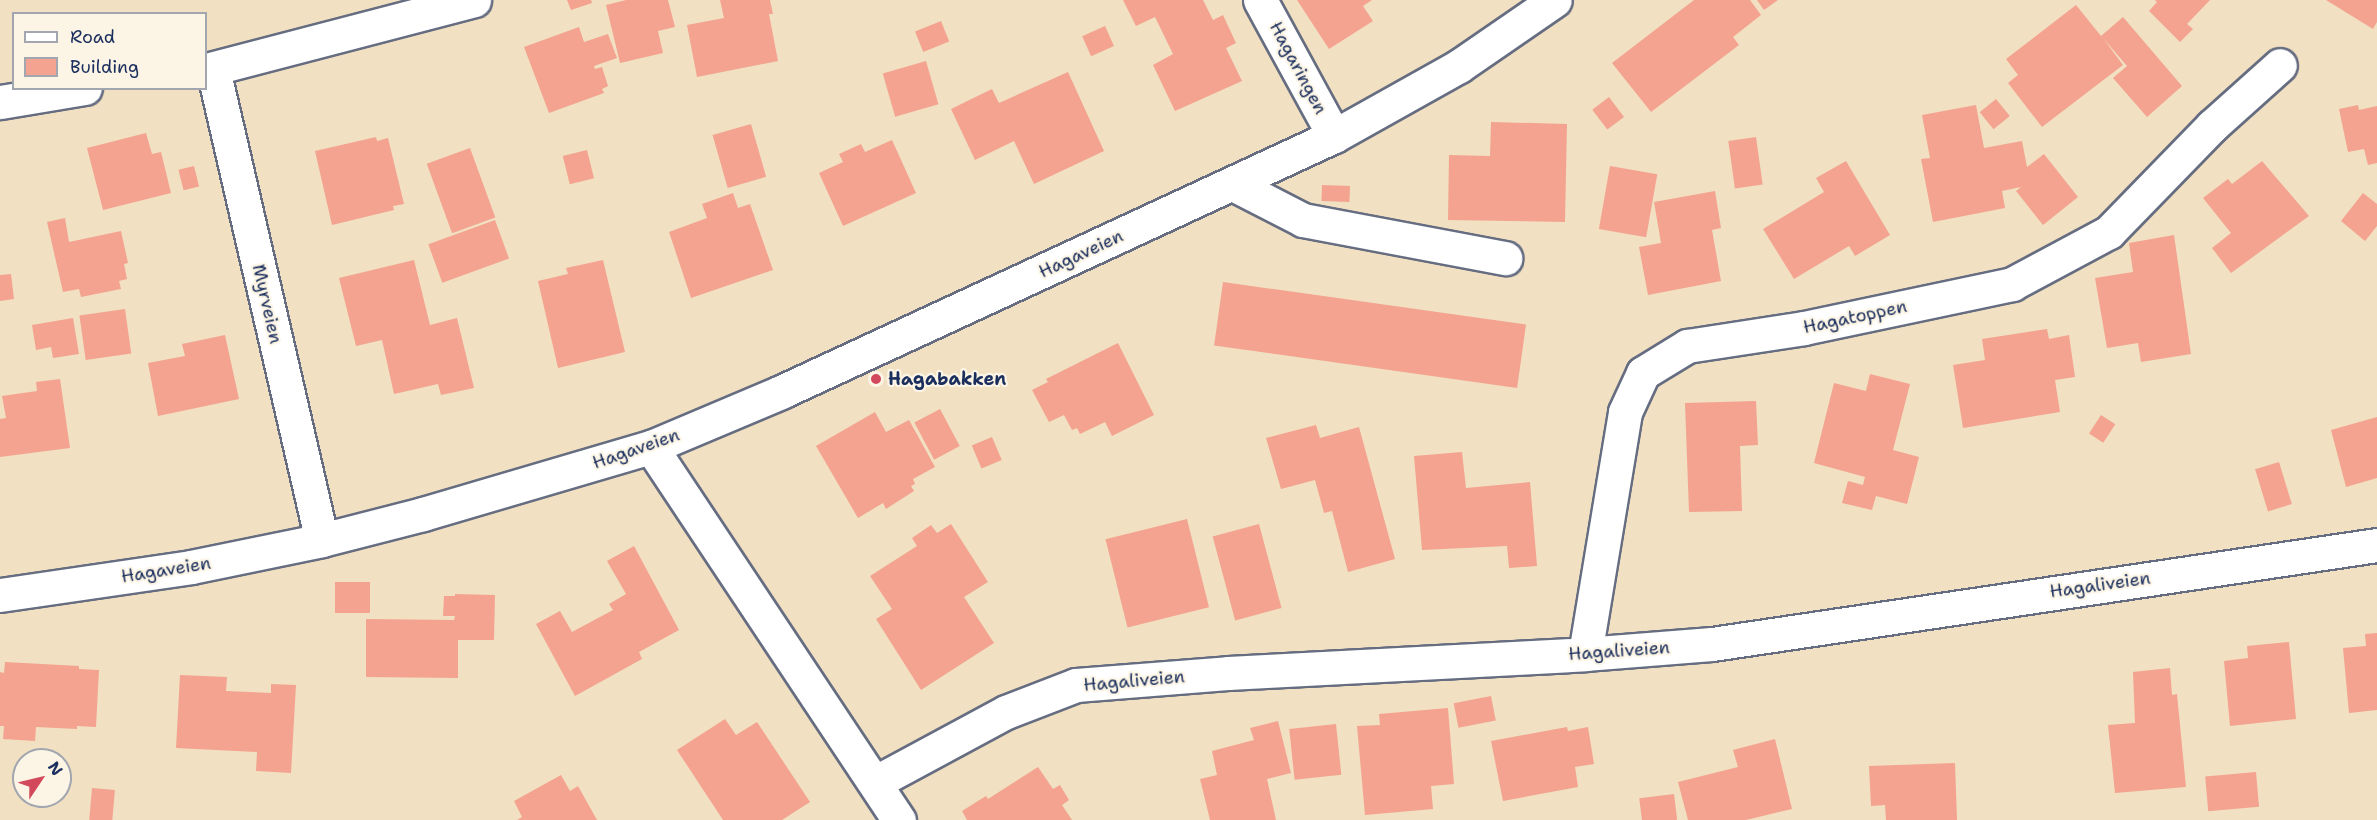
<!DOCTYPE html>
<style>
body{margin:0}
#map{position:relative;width:2377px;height:820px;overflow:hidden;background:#f1e0c1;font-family:"Shantell Sans",sans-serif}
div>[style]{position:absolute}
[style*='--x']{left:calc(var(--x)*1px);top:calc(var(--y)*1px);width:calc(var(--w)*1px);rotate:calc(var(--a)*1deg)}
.building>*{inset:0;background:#f3a390;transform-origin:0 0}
.roads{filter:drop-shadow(2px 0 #666d81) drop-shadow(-2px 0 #666d81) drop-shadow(0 2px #666d81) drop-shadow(0 -2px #666d81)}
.minor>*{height:33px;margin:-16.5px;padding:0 16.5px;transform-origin:16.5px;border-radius:16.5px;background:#fff}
.dots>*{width:16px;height:16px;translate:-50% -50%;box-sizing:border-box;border:3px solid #fcf5e5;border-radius:50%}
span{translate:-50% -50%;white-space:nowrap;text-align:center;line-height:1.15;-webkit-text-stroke:4.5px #fcf5e5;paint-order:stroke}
.street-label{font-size:18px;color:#1b2f5e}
.poi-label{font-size:18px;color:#1b2f5e;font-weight:700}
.left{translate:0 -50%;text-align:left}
.legend{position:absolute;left:12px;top:12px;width:195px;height:78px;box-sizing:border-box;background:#fcf5e5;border:2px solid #a2a6af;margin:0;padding:8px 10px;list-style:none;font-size:18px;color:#1b2f5e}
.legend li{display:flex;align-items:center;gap:12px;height:30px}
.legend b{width:30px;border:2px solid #a2a6af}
.north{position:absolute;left:12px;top:748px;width:60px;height:60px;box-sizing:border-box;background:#fcf5e5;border:2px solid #a2a6af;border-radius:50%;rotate:55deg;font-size:16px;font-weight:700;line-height:24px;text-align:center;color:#1b2f5e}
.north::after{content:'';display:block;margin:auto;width:21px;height:27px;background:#d1495b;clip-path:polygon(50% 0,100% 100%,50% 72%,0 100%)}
</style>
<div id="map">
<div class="building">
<i style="clip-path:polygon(567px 0,591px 0,592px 3px,571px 10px)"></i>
<i style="clip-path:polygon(626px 0,668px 0,675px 27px,658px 31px,663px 53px,620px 63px,606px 5px)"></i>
<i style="clip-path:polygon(720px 0,770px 0,773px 14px,769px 14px,778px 61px,697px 77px,687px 25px,724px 18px)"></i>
<i style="clip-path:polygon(1123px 0,1203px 0,1213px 20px,1223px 15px,1236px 43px,1226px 48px,1242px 81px,1175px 111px,1153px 65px,1173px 54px,1155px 17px,1136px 26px)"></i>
<i style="clip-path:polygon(1297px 0,1372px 0,1363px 6px,1373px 21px,1329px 49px)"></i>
<i style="clip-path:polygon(1694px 0,1750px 0,1761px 15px,1733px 37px,1739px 45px,1651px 112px,1612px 63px)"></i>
<i style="clip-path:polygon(1757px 0,1778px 0,1764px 10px)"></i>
<i style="clip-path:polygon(2155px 0,2210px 0,2187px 24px,2193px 29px,2180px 42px,2149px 11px,2157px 2px)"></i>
<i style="clip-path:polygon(2326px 0,2377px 0,2377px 22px,2373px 29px)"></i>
<i style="clip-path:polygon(2076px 5px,2101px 36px,2123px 17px,2182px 86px,2147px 117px,2113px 78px,2127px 66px,2103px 38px,2123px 65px,2042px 127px,2008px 83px,2018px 75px,2006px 59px)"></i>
<i style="left:941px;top:21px;width:22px;height:28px;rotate:68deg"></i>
<i style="left:1105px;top:26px;width:22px;height:25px;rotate:66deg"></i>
<i style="clip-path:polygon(579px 27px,584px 42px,608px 34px,617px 58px,594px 66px,595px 69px,602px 67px,608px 86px,602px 89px,604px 93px,549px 113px,524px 47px)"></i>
<i style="left:926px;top:61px;width:45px;height:45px;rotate:74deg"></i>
<i style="clip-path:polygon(1068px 72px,1104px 151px,1034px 184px,1014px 141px,975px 160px,951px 109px,992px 89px,999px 103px)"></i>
<i style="left:1609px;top:97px;width:25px;height:21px;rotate:53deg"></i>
<i style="left:1996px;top:99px;width:22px;height:21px;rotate:51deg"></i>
<i style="clip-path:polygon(1976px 105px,1984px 148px,2022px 141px,2027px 167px,2044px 154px,2078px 197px,2043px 225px,2016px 191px,2021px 187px,2002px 191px,2005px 208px,1933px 222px,1921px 159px,1930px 158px,1922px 115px)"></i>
<i style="clip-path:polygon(2358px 105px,2359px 110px,2377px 106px,2377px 163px,2368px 165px,2364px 149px,2348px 152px,2339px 109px)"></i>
<i style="clip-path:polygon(1491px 122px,1567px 124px,1565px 222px,1448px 220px,1449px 155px,1490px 156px)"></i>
<i style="left:751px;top:124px;width:55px;height:40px;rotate:74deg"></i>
<i style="clip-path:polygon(146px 133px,152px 154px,161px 152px,171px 193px,103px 210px,87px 148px)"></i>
<i style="clip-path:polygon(376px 137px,377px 141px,388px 138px,404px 204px,393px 206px,394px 210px,332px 225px,315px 151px)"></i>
<i style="left:1756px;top:137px;width:48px;height:28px;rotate:82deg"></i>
<i style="clip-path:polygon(892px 140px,916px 193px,843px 226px,819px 173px,843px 162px,839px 154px,861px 144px,865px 152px)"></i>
<i style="left:470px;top:148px;width:74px;height:46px;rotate:70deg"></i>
<i style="left:587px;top:150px;width:29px;height:25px;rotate:76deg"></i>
<i style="clip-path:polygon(1846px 161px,1890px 235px,1855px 256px,1849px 246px,1794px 279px,1763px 229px,1824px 192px,1816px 178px)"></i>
<i style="clip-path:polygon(2262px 161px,2309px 216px,2231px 273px,2212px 248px,2231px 233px,2203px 198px,2228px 179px,2232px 184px)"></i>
<i style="left:194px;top:166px;width:21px;height:16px;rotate:76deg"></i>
<i style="left:1610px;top:166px;width:48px;height:64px;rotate:10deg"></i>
<i style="left:1322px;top:185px;width:28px;height:16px;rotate:2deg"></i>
<i style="clip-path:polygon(1715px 191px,1721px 228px,1712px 230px,1721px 281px,1648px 295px,1639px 247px,1661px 243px,1654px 202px)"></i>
<i style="clip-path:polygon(733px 193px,738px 208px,750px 204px,773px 270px,691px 298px,669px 232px,707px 218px,702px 204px)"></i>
<i style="clip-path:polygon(2363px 193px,2377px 204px,2377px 226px,2365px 241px,2341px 221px)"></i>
<i style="clip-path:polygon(65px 218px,69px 242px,121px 231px,128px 263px,124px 264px,127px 279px,119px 281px,121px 289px,81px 297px,79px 289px,63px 292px,47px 222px)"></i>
<i style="left:495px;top:220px;width:41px;height:71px;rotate:70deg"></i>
<i style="clip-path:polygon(2174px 235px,2191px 354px,2141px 362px,2138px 343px,2107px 348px,2095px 278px,2133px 272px,2129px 243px)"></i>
<i style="clip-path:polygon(414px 260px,430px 325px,457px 318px,474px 388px,441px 395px,438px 384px,394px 394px,382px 340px,356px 346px,339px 278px)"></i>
<i style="clip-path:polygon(603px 260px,625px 352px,558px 368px,538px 281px,568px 274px,566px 268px)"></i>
<i style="clip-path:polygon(11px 274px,14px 299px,0 301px,0 275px)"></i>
<i style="left:1223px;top:282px;width:306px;height:64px;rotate:8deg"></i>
<i style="left:125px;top:309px;width:45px;height:46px;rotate:82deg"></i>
<i style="clip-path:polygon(73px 318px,79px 354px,53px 358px,51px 347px,36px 350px,32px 325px)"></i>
<i style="clip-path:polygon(2047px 329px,2049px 339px,2069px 335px,2075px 377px,2055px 380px,2060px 412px,1963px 428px,1953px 365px,1985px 360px,1982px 339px)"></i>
<i style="clip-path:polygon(225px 335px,239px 399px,158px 416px,148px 363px,185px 356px,182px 344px)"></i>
<i style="clip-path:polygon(1118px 343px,1154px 415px,1112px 436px,1105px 422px,1080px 434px,1077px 428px,1072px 430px,1064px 415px,1049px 422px,1032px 390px,1048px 382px,1046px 379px)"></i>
<i style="clip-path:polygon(1870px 374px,1910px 384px,1893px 450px,1919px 457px,1907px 504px,1876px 496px,1872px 510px,1842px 503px,1848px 481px,1863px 485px,1865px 477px,1814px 463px,1834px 383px,1866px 391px)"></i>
<i style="clip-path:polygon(60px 379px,70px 448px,0 457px,0 419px,6px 418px,2px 396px,37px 391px,36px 382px)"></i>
<i style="clip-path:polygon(1756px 401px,1758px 445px,1740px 446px,1742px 511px,1689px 512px,1685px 403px)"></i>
<i style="left:940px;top:409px;width:42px;height:29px;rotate:62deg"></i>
<i style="clip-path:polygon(875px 412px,886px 432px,909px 420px,935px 467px,913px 479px,915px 484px,911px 486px,914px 491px,886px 509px,883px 503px,858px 518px,816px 446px)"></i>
<i style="left:2101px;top:415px;width:17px;height:22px;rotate:33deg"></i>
<i style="clip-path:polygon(2377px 417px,2377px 478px,2346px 487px,2331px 430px)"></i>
<i style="clip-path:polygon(1316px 425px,1320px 438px,1359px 427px,1395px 559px,1348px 572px,1332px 511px,1324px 513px,1315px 480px,1281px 489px,1266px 438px)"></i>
<i style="left:992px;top:437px;width:25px;height:22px;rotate:67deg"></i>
<i style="clip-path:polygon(1462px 452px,1466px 488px,1530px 482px,1537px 566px,1509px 568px,1507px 546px,1422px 550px,1414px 456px)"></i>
<i style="left:2279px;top:462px;width:44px;height:25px;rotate:73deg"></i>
<i style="left:1187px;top:519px;width:91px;height:84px;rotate:76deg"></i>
<i style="clip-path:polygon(951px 524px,988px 582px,964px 597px,994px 643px,921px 690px,876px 619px,892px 609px,870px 576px,917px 546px,912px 538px,931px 525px,937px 533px)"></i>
<i style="left:1259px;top:524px;width:87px;height:48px;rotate:75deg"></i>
<i style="clip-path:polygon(634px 546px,679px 630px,639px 652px,642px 659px,575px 696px,536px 624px,560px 611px,572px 632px,613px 610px,609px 604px,626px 594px,607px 561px)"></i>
<i style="left:335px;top:582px;width:35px;height:31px"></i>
<i style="clip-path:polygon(455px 594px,495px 595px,494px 640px,458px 640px,458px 678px,366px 677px,366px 619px,454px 620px,455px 616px,443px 616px,444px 596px,455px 596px)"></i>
<i style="clip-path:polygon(2377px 633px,2377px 710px,2349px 713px,2343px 648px,2366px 646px,2365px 634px)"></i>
<i style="clip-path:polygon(2289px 642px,2296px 719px,2230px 726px,2224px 661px,2248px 658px,2247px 646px)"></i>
<i style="clip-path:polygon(5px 662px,79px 666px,79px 669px,99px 670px,96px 727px,77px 726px,77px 729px,36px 727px,35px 741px,3px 739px,4px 726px,0 726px,0 672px,4px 673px)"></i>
<i style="clip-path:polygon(2170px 668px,2172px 695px,2177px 694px,2186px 787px,2115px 793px,2108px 725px,2135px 723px,2133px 672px)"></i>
<i style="clip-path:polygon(180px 675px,227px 677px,226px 691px,271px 693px,271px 684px,296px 685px,291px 773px,256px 771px,257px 752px,176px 748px)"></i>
<i style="left:1491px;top:696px;width:25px;height:38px;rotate:79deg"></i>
<i style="clip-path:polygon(1448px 708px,1454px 784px,1431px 786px,1433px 809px,1365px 815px,1357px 726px,1380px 725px,1379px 714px)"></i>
<i style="clip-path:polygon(725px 719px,736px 735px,757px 722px,810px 802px,782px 820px,723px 820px,677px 750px)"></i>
<i style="clip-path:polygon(1278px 721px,1291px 773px,1267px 779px,1276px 820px,1210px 820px,1200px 779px,1217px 775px,1212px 751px,1254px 740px,1250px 728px)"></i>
<i style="left:1336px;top:724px;width:51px;height:47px;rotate:84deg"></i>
<i style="clip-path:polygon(1567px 727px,1568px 731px,1588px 727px,1594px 764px,1575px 767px,1578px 787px,1503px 801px,1491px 741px)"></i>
<i style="clip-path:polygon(1775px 739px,1792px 809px,1746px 820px,1688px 820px,1678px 782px,1738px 767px,1733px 750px)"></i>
<i style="clip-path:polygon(1955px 763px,1957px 820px,1886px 820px,1885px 805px,1871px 806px,1869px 766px)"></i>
<i style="clip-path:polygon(1038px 767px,1053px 789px,1060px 785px,1069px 800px,1062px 805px,1072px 820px,967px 820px,962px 811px,986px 796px,988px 799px)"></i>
<i style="left:2256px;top:772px;width:35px;height:51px;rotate:85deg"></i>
<i style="clip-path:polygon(561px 775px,570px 791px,578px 786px,597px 820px,517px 820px,522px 817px,514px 801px)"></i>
<i style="left:92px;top:788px;width:23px;height:32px;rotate:5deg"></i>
<i style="left:1674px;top:794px;width:26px;height:35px;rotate:83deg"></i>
</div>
<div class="roads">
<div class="minor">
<i style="--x:1260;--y:0;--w:155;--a:61.4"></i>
<i style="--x:213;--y:69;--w:483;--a:77"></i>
<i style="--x:206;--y:70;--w:277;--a:-14.6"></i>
<i style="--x:0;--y:102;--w:86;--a:-9.4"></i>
<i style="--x:1233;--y:184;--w:79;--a:27.2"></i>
<i style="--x:1303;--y:220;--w:206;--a:10.7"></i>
<i style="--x:651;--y:447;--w:448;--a:56.4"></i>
<i style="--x:0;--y:595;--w:193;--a:-8.3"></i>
<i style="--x:191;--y:567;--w:134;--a:-11.6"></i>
<i style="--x:322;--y:540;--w:104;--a:-14.4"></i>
<i style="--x:423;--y:514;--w:238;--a:-16.4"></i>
<i style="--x:651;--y:447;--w:141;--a:-22.9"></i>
<i style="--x:781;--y:392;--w:609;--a:-24.84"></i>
<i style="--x:1334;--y:136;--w:143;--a:-29.2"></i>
<i style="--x:1459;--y:66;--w:116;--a:-34.5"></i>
<i style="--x:1585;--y:654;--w:245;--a:-80.6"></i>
<i style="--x:1625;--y:412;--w:43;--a:-65.2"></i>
<i style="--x:1643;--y:373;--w:52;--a:-31.5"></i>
<i style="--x:1687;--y:346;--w:118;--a:-8.7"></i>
<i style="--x:1804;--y:328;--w:213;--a:-11.9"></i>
<i style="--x:2012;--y:284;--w:110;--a:-28.2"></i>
<i style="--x:2109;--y:232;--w:148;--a:-45.8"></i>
<i style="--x:2212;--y:126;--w:91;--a:-41.9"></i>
<i style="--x:876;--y:782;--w:148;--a:-28.3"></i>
<i style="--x:1006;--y:712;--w:75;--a:-21.1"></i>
<i style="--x:1076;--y:685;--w:152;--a:-4.5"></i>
<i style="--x:1228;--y:673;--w:358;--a:-3"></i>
<i style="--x:1585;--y:654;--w:127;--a:-4.5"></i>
<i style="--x:1712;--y:644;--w:672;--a:-8.47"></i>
</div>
</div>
<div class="dots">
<i style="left:876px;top:379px;background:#d1495b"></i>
</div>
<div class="street-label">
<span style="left:1298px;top:68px;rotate:62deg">Hagaringen</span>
<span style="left:1081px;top:254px;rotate:-25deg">Hagaveien</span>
<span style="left:267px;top:304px;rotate:77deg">Myrveien</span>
<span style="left:1855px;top:317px;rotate:-12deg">Hagatoppen</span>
<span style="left:636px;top:449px;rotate:-19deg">Hagaveien</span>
<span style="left:166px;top:570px;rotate:-9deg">Hagaveien</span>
<span style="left:2100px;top:585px;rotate:-8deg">Hagaliveien</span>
<span style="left:1619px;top:651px;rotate:-4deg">Hagaliveien</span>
<span style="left:1134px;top:681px;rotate:-5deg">Hagaliveien</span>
</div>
<div class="poi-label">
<span class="left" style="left:888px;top:379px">Hagabakken</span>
</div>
<ul class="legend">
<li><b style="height:8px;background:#fff"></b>Road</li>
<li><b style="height:16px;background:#f3a390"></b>Building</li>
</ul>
<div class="north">N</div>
</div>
